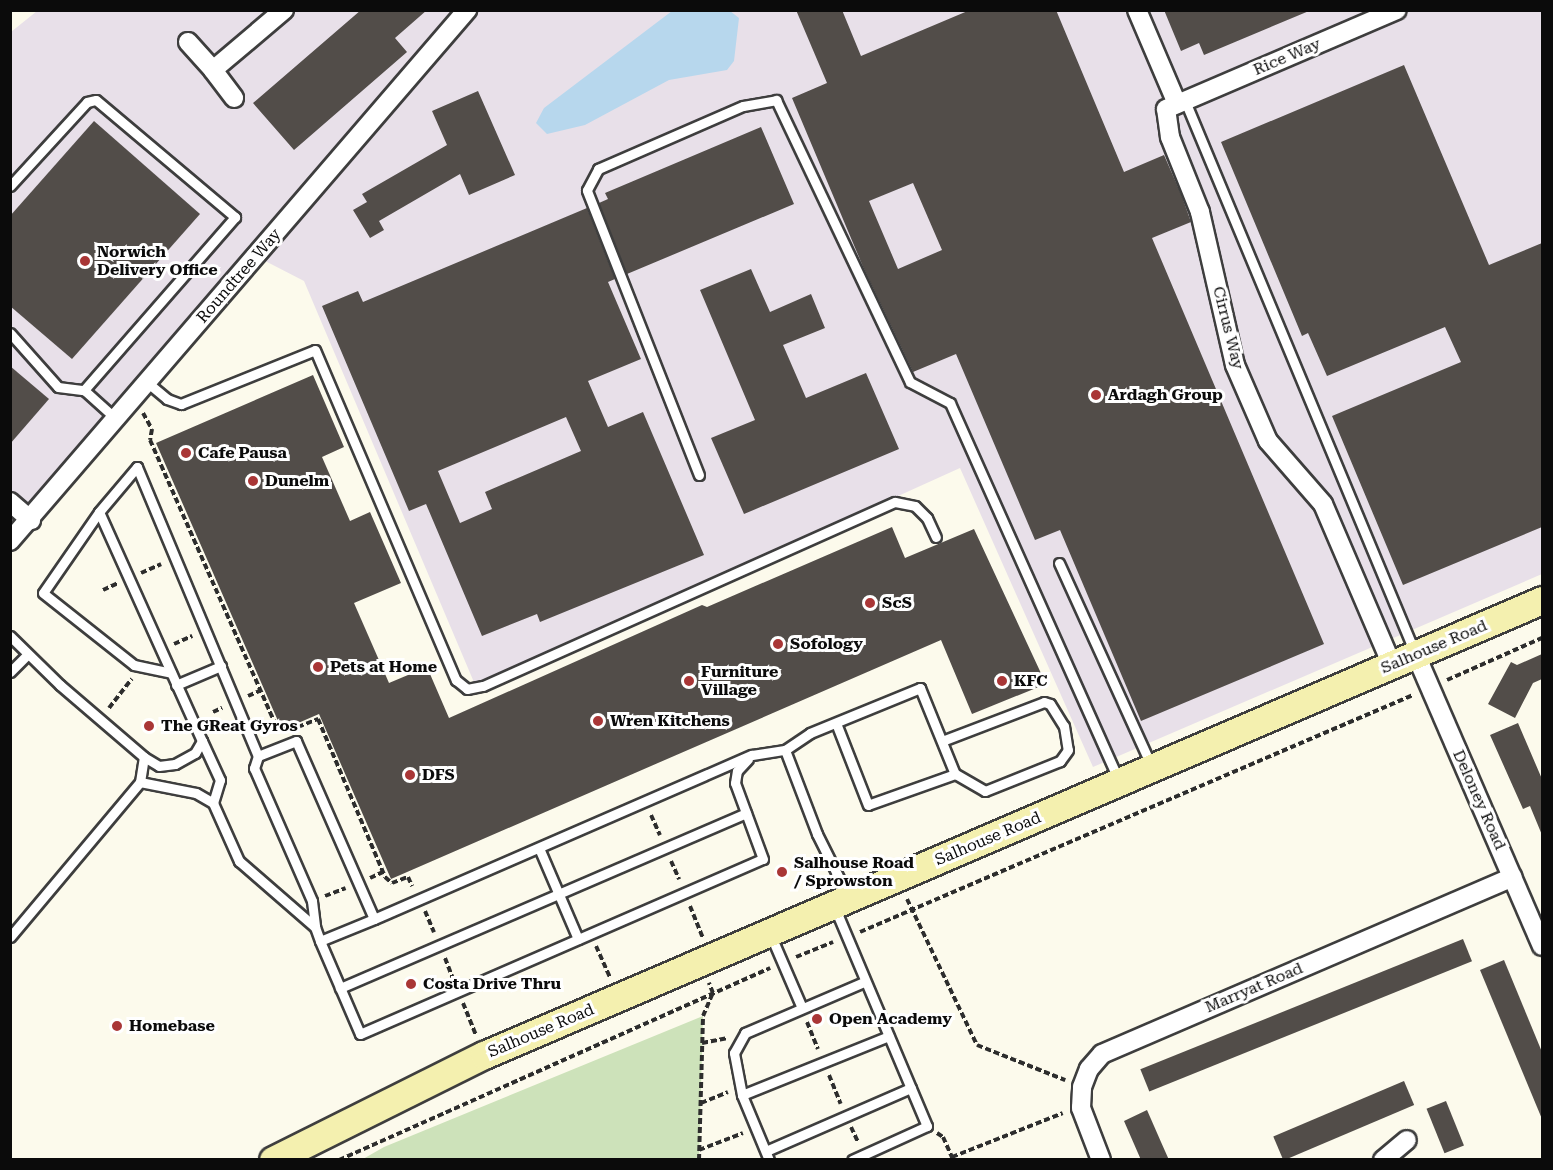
<!DOCTYPE html>
<style>
body{margin:0}
#map{position:relative;width:1553px;height:1170px;overflow:hidden;background:#fcfaec;font-family:"Roboto Serif",serif}
div>[style]{position:absolute}
[style*='--x']{left:calc(var(--x)*1px);top:calc(var(--y)*1px);width:calc(var(--w)*1px);rotate:calc(var(--a)*1deg)}
.industrial>*{inset:0;background:#e8e0e9}
.green>*{inset:0;background:#cde2ba}
.water>*{inset:0;background:#b7d7ed}
.building>*{inset:0;background:#524d49;transform-origin:0 0}
.path>*{height:4px;margin-top:-2px;transform-origin:0;background:repeating-linear-gradient(90deg,#2d2d2d 0 6px,transparent 0 9px)}
.roads{filter:drop-shadow(2px 0 #3e3e3e) drop-shadow(-2px 0 #3e3e3e) drop-shadow(0 2px #3e3e3e) drop-shadow(0 -2px #3e3e3e)}
.lane>*{height:9px;margin:-4.5px;padding:0 4.5px;transform-origin:4.5px;border-radius:4.5px;background:#fff}
.street>*{height:18px;margin:-9px;padding:0 9px;transform-origin:9px;border-radius:9px;background:#fff}
.secondary>*{height:27px;margin:-13.5px;padding:0 13.5px;transform-origin:13.5px;border-radius:13.5px;background:#f4f0af}
.dots>*{width:16px;height:16px;translate:-50% -50%;box-sizing:border-box;border:3px solid #fff;border-radius:50%}
span{translate:-50% -50%;white-space:nowrap;text-align:center;line-height:1.15;-webkit-text-stroke:6px #fff;paint-order:stroke}
.street-label{font-size:16px;color:#0b0b0b}
.poi-label{font-size:16px;color:#0b0b0b;font-weight:700}
.left{translate:0 -50%;text-align:left}
.frame{position:absolute;inset:0;border:12px solid #0b0b0b;pointer-events:none}
</style>
<div id="map">
<div class="industrial">
<i style="clip-path:polygon(37px 11px,1542px 11px,1542px 574px,1093px 767px,960px 468px,476px 687px,304px 281px,246px 251px,168px 352px,11px 523px,11px 32px)"></i>
</div>
<div class="green">
<i style="clip-path:polygon(703px 1016px,699px 1159px,363px 1159px,384px 1147px)"></i>
</div>
<div class="water">
<i style="clip-path:polygon(672px 11px,730px 11px,739px 18px,734px 61px,727px 70px,669px 80px,585px 125px,547px 134px,536px 123px,544px 108px)"></i>
</div>
<div class="building">
<i style="clip-path:polygon(361px 10px,427px 10px,395px 38px,407px 52px,294px 150px,253px 103px)"></i>
<i style="clip-path:polygon(evenodd,796px 10px,842px 10px,861px 56px,970px 10px,1056px 10px,1124px 172px,1164px 155px,1181px 194px,1191px 222px,1152px 238px,1324px 644px,1141px 721px,1060px 530px,1035px 540px,956px 354px,913px 372px,864px 269px,792px 98px,827px 83px,796px 10px,913px 183px,942px 250px,898px 269px,869px 201px,913px 183px)"></i>
<i style="clip-path:polygon(1164px 10px,1309px 10px,1309px 11px,1204px 55px,1199px 43px,1181px 51px)"></i>
<i style="clip-path:polygon(1404px 65px,1489px 265px,1542px 243px,1542px 527px,1403px 585px,1332px 416px,1461px 362px,1445px 327px,1327px 376px,1308px 333px,1302px 336px,1221px 142px)"></i>
<i style="clip-path:polygon(478px 91px,515px 175px,469px 195px,460px 174px,379px 221px,384px 230px,370px 238px,353px 210px,367px 202px,362px 194px,447px 145px,432px 111px)"></i>
<i style="clip-path:polygon(94px 121px,200px 214px,72px 359px,10px 306px,10px 216px)"></i>
<i style="clip-path:polygon(761px 127px,794px 204px,627px 274px,599px 203px,608px 199px,605px 193px)"></i>
<i style="clip-path:polygon(evenodd,587px 208px,615px 279px,608px 282px,641px 359px,588px 381px,608px 427px,643px 412px,704px 555px,540px 622px,537px 614px,482px 636px,426px 504px,409px 511px,322px 306px,358px 291px,363px 302px,587px 208px,566px 417px,581px 451px,485px 492px,492px 509px,460px 523px,438px 471px,566px 417px)"></i>
<i style="clip-path:polygon(751px 269px,770px 312px,811px 294px,825px 328px,783px 345px,806px 398px,866px 373px,899px 449px,744px 514px,711px 438px,755px 420px,700px 290px)"></i>
<i style="clip-path:polygon(10px 366px,49px 399px,10px 444px)"></i>
<i style="clip-path:polygon(313px 375px,344px 447px,322px 457px,350px 521px,370px 512px,401px 583px,354px 603px,389px 683px,427px 667px,449px 718px,702px 605px,707px 607px,892px 527px,905px 558px,974px 529px,1046px 684px,972px 714px,941px 640px,391px 879px,319px 714px,282px 730px,156px 443px)"></i>
<i style="clip-path:polygon(1542px 654px,1542px 679px,1533px 683px,1515px 718px,1488px 704px,1511px 662px,1517px 665px)"></i>
<i style="clip-path:polygon(1518px 723px,1542px 779px,1542px 835px,1530px 806px,1523px 809px,1490px 735px)"></i>
<i style="left:1463px;top:939px;width:24px;height:348px;rotate:68deg"></i>
<i style="clip-path:polygon(1504px 960px,1542px 1052px,1542px 1119px,1480px 970px)"></i>
<i style="left:1404px;top:1081px;width:26px;height:142px;rotate:67deg"></i>
<i style="left:1446px;top:1101px;width:48px;height:21px;rotate:68deg"></i>
<i style="clip-path:polygon(1147px 1110px,1161px 1142px,1169px 1160px,1141px 1160px,1124px 1121px)"></i>
</div>
<div class="path">
<i style="--x:143;--y:413;--w:18;--a:61"></i>
<i style="--x:152;--y:429;--w:11;--a:100"></i>
<i style="--x:150;--y:440;--w:320;--a:66.2"></i>
<i style="--x:141;--y:573;--w:22;--a:-24"></i>
<i style="--x:103;--y:590;--w:17;--a:-25"></i>
<i style="--x:174;--y:644;--w:20;--a:-24"></i>
<i style="--x:1447;--y:680;--w:104;--a:-23.9"></i>
<i style="--x:248;--y:696;--w:17;--a:-24"></i>
<i style="--x:109;--y:708;--w:37;--a:-52"></i>
<i style="--x:213;--y:712;--w:10;--a:-24"></i>
<i style="--x:298;--y:727;--w:22;--a:-22"></i>
<i style="--x:318;--y:719;--w:172;--a:67"></i>
<i style="--x:385;--y:877;--w:9;--a:41"></i>
<i style="--x:392;--y:883;--w:17;--a:-21"></i>
<i style="--x:408;--y:877;--w:10;--a:66"></i>
<i style="--x:651;--y:815;--w:22;--a:66"></i>
<i style="--x:671;--y:861;--w:20;--a:66"></i>
<i style="--x:370;--y:878;--w:14;--a:-25"></i>
<i style="--x:325;--y:896;--w:22;--a:-21"></i>
<i style="--x:907;--y:899;--w:162;--a:64.4"></i>
<i style="--x:977;--y:1045;--w:95;--a:21.7"></i>
<i style="--x:690;--y:906;--w:35;--a:68"></i>
<i style="--x:425;--y:911;--w:23;--a:67"></i>
<i style="--x:860;--y:932;--w:602;--a:-23.2"></i>
<i style="--x:596;--y:946;--w:35;--a:66"></i>
<i style="--x:796;--y:957;--w:40;--a:-22"></i>
<i style="--x:445;--y:958;--w:22;--a:69"></i>
<i style="--x:463;--y:1003;--w:35;--a:68"></i>
<i style="--x:807;--y:1022;--w:29;--a:68"></i>
<i style="--x:702;--y:1043;--w:25;--a:-11"></i>
<i style="--x:829;--y:1075;--w:31;--a:68"></i>
<i style="--x:701;--y:1103;--w:29;--a:-22"></i>
<i style="--x:851;--y:1127;--w:17;--a:65"></i>
<i style="--x:937;--y:1133;--w:7;--a:34"></i>
<i style="--x:943;--y:1137;--w:24;--a:66"></i>
<i style="--x:699;--y:1150;--w:47;--a:-21.1"></i>
<i style="--x:952;--y:1157;--w:119;--a:-21.6"></i>
<i style="--x:339;--y:1160;--w:472;--a:-24"></i>
<i style="--x:699;--y:1160;--w:144;--a:-88.4"></i>
<i style="--x:703;--y:1016;--w:25;--a:-67"></i>
<i style="--x:713;--y:993;--w:11;--a:-112"></i>
</div>
<div class="roads">
<div class="lane">
<i style="--x:1185;--y:101;--w:598;--a:67.38"></i>
<i style="--x:10;--y:186;--w:114;--a:-47.5"></i>
<i style="--x:87;--y:102;--w:9;--a:-13"></i>
<i style="--x:96;--y:100;--w:182;--a:40.1"></i>
<i style="--x:235;--y:217;--w:230;--a:131.1"></i>
<i style="--x:10;--y:333;--w:72;--a:48.4"></i>
<i style="--x:58;--y:387;--w:26;--a:7"></i>
<i style="--x:84;--y:390;--w:40;--a:42"></i>
<i style="--x:148;--y:383;--w:25;--a:40"></i>
<i style="--x:167;--y:399;--w:15;--a:20"></i>
<i style="--x:181;--y:404;--w:144;--a:-21.9"></i>
<i style="--x:315;--y:350;--w:359;--a:66.9"></i>
<i style="--x:456;--y:680;--w:14;--a:39"></i>
<i style="--x:467;--y:689;--w:16;--a:-11"></i>
<i style="--x:483;--y:686;--w:451;--a:-24.1"></i>
<i style="--x:895;--y:502;--w:20;--a:11"></i>
<i style="--x:915;--y:506;--w:17;--a:45"></i>
<i style="--x:927;--y:518;--w:21;--a:65"></i>
<i style="--x:699;--y:475;--w:306;--a:-111.5"></i>
<i style="--x:587;--y:190;--w:24;--a:-62"></i>
<i style="--x:598;--y:169;--w:158;--a:-23.5"></i>
<i style="--x:743;--y:106;--w:34;--a:-10"></i>
<i style="--x:776;--y:100;--w:312;--a:64.6"></i>
<i style="--x:910;--y:382;--w:45;--a:27.7"></i>
<i style="--x:950;--y:403;--w:412;--a:65.9"></i>
<i style="--x:99;--y:512;--w:98;--a:124.7"></i>
<i style="--x:43;--y:593;--w:116;--a:38.4"></i>
<i style="--x:134;--y:665;--w:38;--a:12"></i>
<i style="--x:1059;--y:563;--w:222;--a:65.5"></i>
<i style="--x:10;--y:636;--w:70;--a:44.4"></i>
<i style="--x:60;--y:685;--w:111;--a:40.6"></i>
<i style="--x:144;--y:757;--w:17;--a:31"></i>
<i style="--x:159;--y:766;--w:16;--a:-7"></i>
<i style="--x:175;--y:764;--w:23;--a:-29"></i>
<i style="--x:195;--y:753;--w:14;--a:-60"></i>
<i style="--x:202;--y:741;--w:251;--a:-114.2"></i>
<i style="--x:99;--y:512;--w:59;--a:-49.8"></i>
<i style="--x:137;--y:467;--w:313;--a:67.3"></i>
<i style="--x:258;--y:756;--w:41;--a:-21.5"></i>
<i style="--x:296;--y:741;--w:194;--a:66.3"></i>
<i style="--x:374;--y:919;--w:412;--a:-23.5"></i>
<i style="--x:752;--y:755;--w:33;--a:-9"></i>
<i style="--x:785;--y:750;--w:30;--a:-34"></i>
<i style="--x:810;--y:733;--w:119;--a:-22.2"></i>
<i style="--x:920;--y:688;--w:93;--a:67.9"></i>
<i style="--x:955;--y:774;--w:92;--a:160.4"></i>
<i style="--x:868;--y:805;--w:88;--a:-111.3"></i>
<i style="--x:10;--y:672;--w:24;--a:-45"></i>
<i style="--x:176;--y:685;--w:49;--a:-22.9"></i>
<i style="--x:202;--y:741;--w:43;--a:65.2"></i>
<i style="--x:220;--y:780;--w:24;--a:107"></i>
<i style="--x:213;--y:803;--w:64;--a:65.9"></i>
<i style="--x:239;--y:861;--w:101;--a:41"></i>
<i style="--x:315;--y:927;--w:15;--a:70"></i>
<i style="--x:942;--y:741;--w:109;--a:-20.9"></i>
<i style="--x:1044;--y:702;--w:6;--a:18"></i>
<i style="--x:1050;--y:704;--w:26;--a:58"></i>
<i style="--x:1064;--y:726;--w:24;--a:81"></i>
<i style="--x:1068;--y:750;--w:14;--a:126"></i>
<i style="--x:1060;--y:761;--w:81;--a:158.2"></i>
<i style="--x:985;--y:791;--w:34;--a:-150"></i>
<i style="--x:785;--y:750;--w:90;--a:69.1"></i>
<i style="--x:817;--y:834;--w:69;--a:63.4"></i>
<i style="--x:258;--y:756;--w:13;--a:108"></i>
<i style="--x:254;--y:768;--w:145;--a:66.4"></i>
<i style="--x:312;--y:901;--w:26;--a:83"></i>
<i style="--x:140;--y:782;--w:57;--a:11.1"></i>
<i style="--x:196;--y:793;--w:20;--a:30"></i>
<i style="--x:539;--y:848;--w:99;--a:66.8"></i>
<i style="--x:834;--y:906;--w:239;--a:67.1"></i>
<i style="--x:927;--y:1126;--w:82;--a:155.6"></i>
<i style="--x:374;--y:919;--w:58;--a:157.8"></i>
<i style="--x:320;--y:941;--w:101;--a:66.7"></i>
<i style="--x:360;--y:1034;--w:439;--a:-23.5"></i>
<i style="--x:763;--y:859;--w:81;--a:-110.2"></i>
<i style="--x:735;--y:783;--w:12;--a:-81"></i>
<i style="--x:737;--y:771;--w:16;--a:-47"></i>
<i style="--x:771;--y:936;--w:78;--a:66.7"></i>
<i style="--x:10;--y:937;--w:202;--a:-50"></i>
<i style="--x:140;--y:782;--w:25;--a:-81"></i>
<i style="--x:340;--y:988;--w:442;--a:-23.3"></i>
<i style="--x:742;--y:1095;--w:158;--a:-21.9"></i>
<i style="--x:766;--y:1151;--w:158;--a:-23.5"></i>
<i style="--x:769;--y:1160;--w:70;--a:-112.6"></i>
<i style="--x:742;--y:1095;--w:43;--a:-100.8"></i>
<i style="--x:734;--y:1053;--w:23;--a:-61"></i>
<i style="--x:745;--y:1033;--w:129;--a:-23.2"></i>
</div>
<div class="street">
<i style="--x:1137;--y:10;--w:102;--a:66.9"></i>
<i style="--x:188;--y:42;--w:38;--a:48"></i>
<i style="--x:213;--y:70;--w:93;--a:-40.2"></i>
<i style="--x:213;--y:70;--w:35;--a:53"></i>
<i style="--x:10;--y:502;--w:28;--a:41"></i>
<i style="--x:10;--y:541;--w:701;--a:-49.28"></i>
<i style="--x:1416;--y:655;--w:317;--a:66.6"></i>
<i style="--x:1392;--y:665;--w:175;--a:-113.2"></i>
<i style="--x:1323;--y:504;--w:84;--a:-131.1"></i>
<i style="--x:1268;--y:441;--w:83;--a:-113.5"></i>
<i style="--x:1235;--y:365;--w:157;--a:-102.9"></i>
<i style="--x:1200;--y:212;--w:81;--a:-111.8"></i>
<i style="--x:1170;--y:137;--w:28;--a:-98"></i>
<i style="--x:1166;--y:109;--w:251;--a:-23.2"></i>
<i style="--x:1101;--y:1160;--w:56;--a:-111"></i>
<i style="--x:1081;--y:1108;--w:21;--a:-87"></i>
<i style="--x:1082;--y:1087;--w:19;--a:-69"></i>
<i style="--x:1089;--y:1069;--w:20;--a:-49"></i>
<i style="--x:1102;--y:1054;--w:447;--a:-23.3"></i>
<i style="--x:1383;--y:1160;--w:31;--a:-40"></i>
</div>
<div class="secondary">
<i style="--x:273;--y:1160;--w:236;--a:-26.5"></i>
<i style="--x:484;--y:1055;--w:1152;--a:-23.27"></i>
</div>
</div>
<div class="dots">
<i style="left:85px;top:261px;background:#a93636"></i>
<i style="left:1096px;top:395px;background:#a93636"></i>
<i style="left:186px;top:453px;background:#a93636"></i>
<i style="left:253px;top:481px;background:#a93636"></i>
<i style="left:870px;top:603px;background:#a93636"></i>
<i style="left:778px;top:644px;background:#a93636"></i>
<i style="left:318px;top:667px;background:#a93636"></i>
<i style="left:689px;top:681px;background:#a93636"></i>
<i style="left:1002px;top:681px;background:#a93636"></i>
<i style="left:598px;top:721px;background:#a93636"></i>
<i style="left:149px;top:726px;background:#a93636"></i>
<i style="left:410px;top:775px;background:#a93636"></i>
<i style="left:782px;top:872px;background:#a93636"></i>
<i style="left:411px;top:984px;background:#a93636"></i>
<i style="left:817px;top:1019px;background:#a93636"></i>
<i style="left:117px;top:1026px;background:#a93636"></i>
</div>
<div class="street-label">
<span style="left:1287px;top:57px;rotate:-23deg">Rice Way</span>
<span style="left:239px;top:276px;rotate:-49deg">Roundtree Way</span>
<span style="left:1228px;top:328px;rotate:76deg">Cirrus Way</span>
<span style="left:1434px;top:647px;rotate:-23deg">Salhouse Road</span>
<span style="left:1479px;top:800px;rotate:66deg">Deloney Road</span>
<span style="left:988px;top:839px;rotate:-23deg">Salhouse Road</span>
<span style="left:1254px;top:988px;rotate:-23deg">Marryat Road</span>
<span style="left:541px;top:1031px;rotate:-23deg">Salhouse Road</span>
</div>
<div class="poi-label">
<span class="left" style="left:97px;top:261px">Norwich<br>Delivery Office</span>
<span class="left" style="left:1108px;top:395px">Ardagh Group</span>
<span class="left" style="left:198px;top:453px">Cafe Pausa</span>
<span class="left" style="left:265px;top:481px">Dunelm</span>
<span class="left" style="left:882px;top:603px">ScS</span>
<span class="left" style="left:790px;top:644px">Sofology</span>
<span class="left" style="left:330px;top:667px">Pets at Home</span>
<span class="left" style="left:701px;top:681px">Furniture<br>Village</span>
<span class="left" style="left:1014px;top:681px">KFC</span>
<span class="left" style="left:610px;top:721px">Wren Kitchens</span>
<span class="left" style="left:161px;top:726px">The GReat Gyros</span>
<span class="left" style="left:422px;top:775px">DFS</span>
<span class="left" style="left:794px;top:872px">Salhouse Road<br>/ Sprowston</span>
<span class="left" style="left:423px;top:984px">Costa Drive Thru</span>
<span class="left" style="left:829px;top:1019px">Open Academy</span>
<span class="left" style="left:129px;top:1026px">Homebase</span>
</div>
<div class="frame"></div>
</div>
